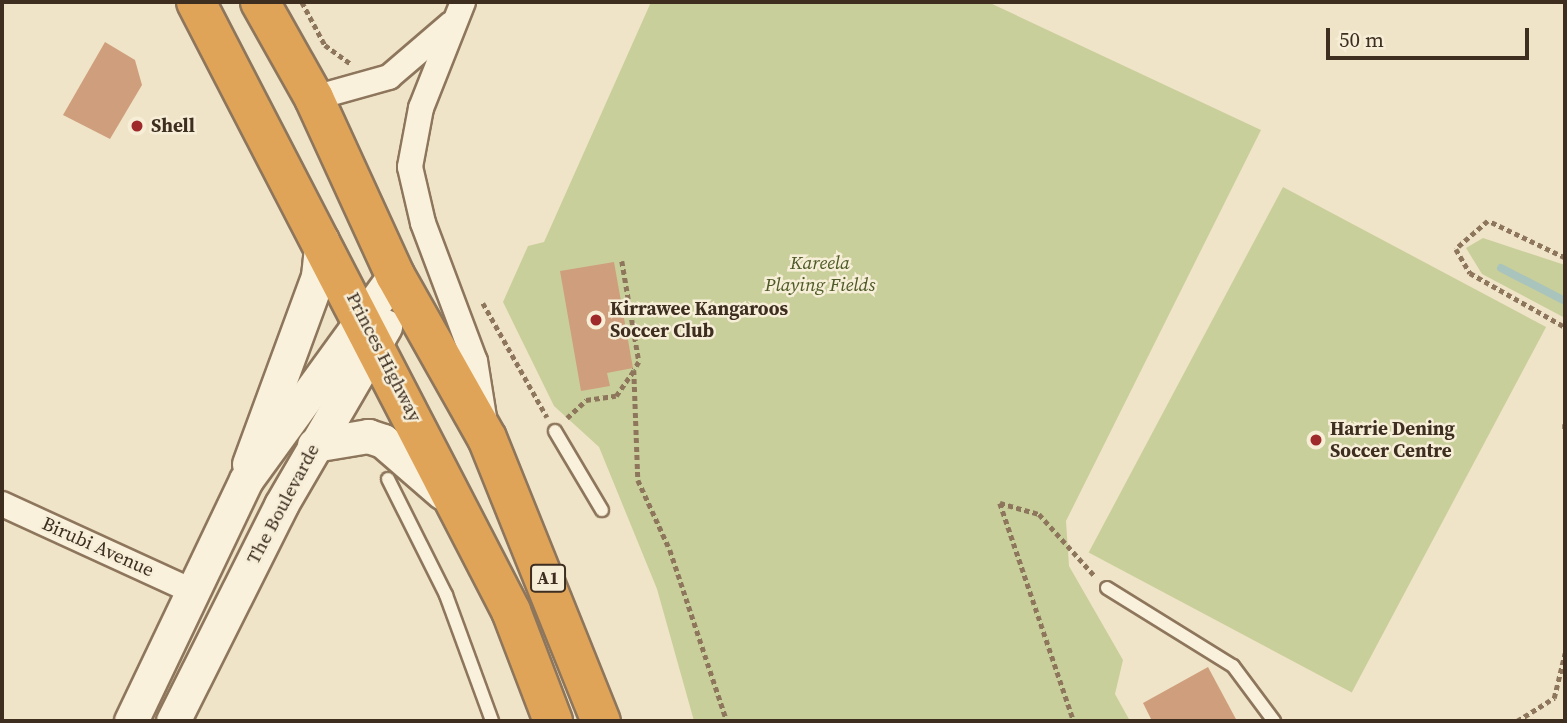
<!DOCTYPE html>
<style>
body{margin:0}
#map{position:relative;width:1567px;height:723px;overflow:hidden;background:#f0e4c8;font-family:"Source Serif 4",serif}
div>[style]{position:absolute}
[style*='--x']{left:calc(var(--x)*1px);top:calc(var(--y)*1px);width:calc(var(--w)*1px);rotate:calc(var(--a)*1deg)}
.green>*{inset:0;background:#c9cf9b;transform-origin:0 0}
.stream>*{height:8px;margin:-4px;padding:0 4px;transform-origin:4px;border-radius:4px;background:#a9c4bc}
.building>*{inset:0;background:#cf9f7d}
.path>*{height:4.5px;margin-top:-2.25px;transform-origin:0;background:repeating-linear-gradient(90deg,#8d765c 0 5px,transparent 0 8.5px)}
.roads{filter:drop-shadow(2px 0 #8d765c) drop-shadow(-2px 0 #8d765c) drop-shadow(0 2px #8d765c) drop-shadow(0 -2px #8d765c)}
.lane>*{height:12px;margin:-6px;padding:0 6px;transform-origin:6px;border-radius:6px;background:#faf1dc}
.street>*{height:24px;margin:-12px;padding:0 12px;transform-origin:12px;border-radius:12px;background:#faf1dc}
.secondary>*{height:33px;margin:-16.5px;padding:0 16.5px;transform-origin:16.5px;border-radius:16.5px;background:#faf1dc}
.highway>*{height:38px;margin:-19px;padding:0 19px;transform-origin:19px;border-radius:19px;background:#e0a458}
.dots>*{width:19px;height:19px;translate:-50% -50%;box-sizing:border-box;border:4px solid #f7eed8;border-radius:50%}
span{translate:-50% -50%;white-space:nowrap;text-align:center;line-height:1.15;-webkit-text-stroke:5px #f7eed8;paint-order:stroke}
.shield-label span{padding:2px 5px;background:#f7eed8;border:2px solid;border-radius:5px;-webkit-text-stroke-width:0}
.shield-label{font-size:18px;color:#3d2e20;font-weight:700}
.poi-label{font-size:19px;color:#3d2e20;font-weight:700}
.left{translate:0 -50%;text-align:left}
.park-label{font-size:19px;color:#4d5a26;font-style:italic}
.street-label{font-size:19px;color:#3d2e20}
.frame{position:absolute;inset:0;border:4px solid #3d2e20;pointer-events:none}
.scale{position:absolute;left:1326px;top:28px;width:203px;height:32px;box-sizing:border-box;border:4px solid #3d2e20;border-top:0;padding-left:9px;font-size:21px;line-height:24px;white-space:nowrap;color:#3d2e20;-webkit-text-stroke:5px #f7eed8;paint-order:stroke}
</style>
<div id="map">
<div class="green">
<i style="clip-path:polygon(651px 2px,988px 2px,1261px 130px,1066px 521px,1069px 566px,1123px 660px,1115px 694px,1130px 721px,694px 721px,657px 589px,599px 447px,554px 406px,503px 302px,528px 246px,544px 242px)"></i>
<i style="left:1283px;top:187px;width:298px;height:414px;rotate:28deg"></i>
<i style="clip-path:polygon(1483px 238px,1565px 265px,1565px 318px,1482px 274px,1466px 248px)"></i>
</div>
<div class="stream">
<i style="--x:1501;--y:268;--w:72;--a:27.3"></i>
</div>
<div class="building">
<i style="clip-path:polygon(105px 42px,135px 60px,142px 85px,110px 139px,63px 115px)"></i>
<i style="clip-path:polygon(614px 262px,633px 368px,607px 373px,610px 386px,581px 391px,560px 271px)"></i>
<i style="clip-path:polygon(1208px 667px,1237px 721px,1152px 721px,1143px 703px)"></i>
</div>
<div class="path">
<i style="--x:302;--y:2;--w:49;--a:61.9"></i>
<i style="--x:325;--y:45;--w:31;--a:36"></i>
<i style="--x:1565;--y:258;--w:85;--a:-154.3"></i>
<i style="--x:1488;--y:221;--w:43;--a:138.8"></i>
<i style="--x:1456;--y:249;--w:28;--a:60"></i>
<i style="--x:1470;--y:273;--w:109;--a:29.6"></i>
<i style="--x:622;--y:261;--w:102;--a:80.4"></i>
<i style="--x:639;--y:362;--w:9;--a:122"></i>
<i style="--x:634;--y:370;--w:110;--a:87.9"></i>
<i style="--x:638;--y:480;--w:77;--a:65.4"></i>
<i style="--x:670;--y:550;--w:180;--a:71.6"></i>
<i style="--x:483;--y:303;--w:131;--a:60.7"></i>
<i style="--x:567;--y:418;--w:26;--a:-43"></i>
<i style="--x:586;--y:400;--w:30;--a:-8"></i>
<i style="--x:616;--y:396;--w:32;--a:-55"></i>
<i style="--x:1565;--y:424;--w:6;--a:90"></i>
<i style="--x:1000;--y:503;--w:230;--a:71.3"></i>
<i style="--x:1000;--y:503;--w:41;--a:15.8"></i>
<i style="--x:1039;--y:514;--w:82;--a:48"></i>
<i style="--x:1517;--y:721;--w:44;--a:-31.9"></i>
<i style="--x:1554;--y:698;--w:46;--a:-76.3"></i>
</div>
<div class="roads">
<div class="lane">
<i style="--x:555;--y:431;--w:92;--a:59.3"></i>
<i style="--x:388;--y:479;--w:130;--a:63.4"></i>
<i style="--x:446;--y:595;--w:134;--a:69.9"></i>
<i style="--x:1107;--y:588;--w:148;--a:31.8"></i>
<i style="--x:1233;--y:666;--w:69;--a:53.3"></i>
</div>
<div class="street">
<i style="--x:463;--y:2;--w:114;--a:111.6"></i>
<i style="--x:421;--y:108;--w:60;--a:100.6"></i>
<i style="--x:410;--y:167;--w:57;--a:76.9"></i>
<i style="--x:423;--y:223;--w:147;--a:69.4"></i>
<i style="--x:475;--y:361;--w:57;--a:80.9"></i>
<i style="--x:314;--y:98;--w:78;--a:-15.6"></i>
<i style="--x:389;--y:77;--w:82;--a:-40.5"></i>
<i style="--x:2;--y:504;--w:211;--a:24.6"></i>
</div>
<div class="secondary">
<i style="--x:314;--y:445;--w:55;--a:-9.5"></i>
<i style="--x:368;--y:436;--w:16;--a:18"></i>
<i style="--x:383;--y:441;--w:79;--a:40.9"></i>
<i style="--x:249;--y:464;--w:200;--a:-69.8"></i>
<i style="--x:318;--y:276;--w:36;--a:-84"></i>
<i style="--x:131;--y:721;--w:267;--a:-64.5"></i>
<i style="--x:246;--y:480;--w:253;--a:-54"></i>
<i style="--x:173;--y:721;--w:241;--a:-63.4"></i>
<i style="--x:281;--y:505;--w:207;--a:-59.8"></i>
</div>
<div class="highway">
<i style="--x:196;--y:2;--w:686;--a:62.65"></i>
<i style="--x:511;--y:611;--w:118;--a:69.1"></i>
<i style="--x:260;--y:2;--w:110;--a:60.6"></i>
<i style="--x:314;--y:98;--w:195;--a:65.4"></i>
<i style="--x:395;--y:275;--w:187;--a:60.6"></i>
<i style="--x:487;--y:438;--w:305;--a:68.1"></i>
</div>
</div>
<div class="dots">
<i style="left:137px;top:126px;background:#9e2a2b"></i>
<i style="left:596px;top:320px;background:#9e2a2b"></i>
<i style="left:1316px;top:440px;background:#9e2a2b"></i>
</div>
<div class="shield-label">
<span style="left:548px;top:578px">A1</span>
</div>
<div class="poi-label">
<span class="left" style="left:151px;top:126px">Shell</span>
<span class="left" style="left:610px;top:320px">Kirrawee Kangaroos<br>Soccer Club</span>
<span class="left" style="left:1330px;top:440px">Harrie Dening<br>Soccer Centre</span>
</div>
<div class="park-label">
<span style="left:820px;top:274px">Kareela<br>Playing Fields</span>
</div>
<div class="street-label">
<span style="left:384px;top:357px;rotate:63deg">Princes Highway</span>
<span style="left:283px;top:504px;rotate:-62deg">The Boulevarde</span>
<span style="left:98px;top:547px;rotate:24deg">Birubi Avenue</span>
</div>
<div class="frame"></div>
<div class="scale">50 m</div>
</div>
